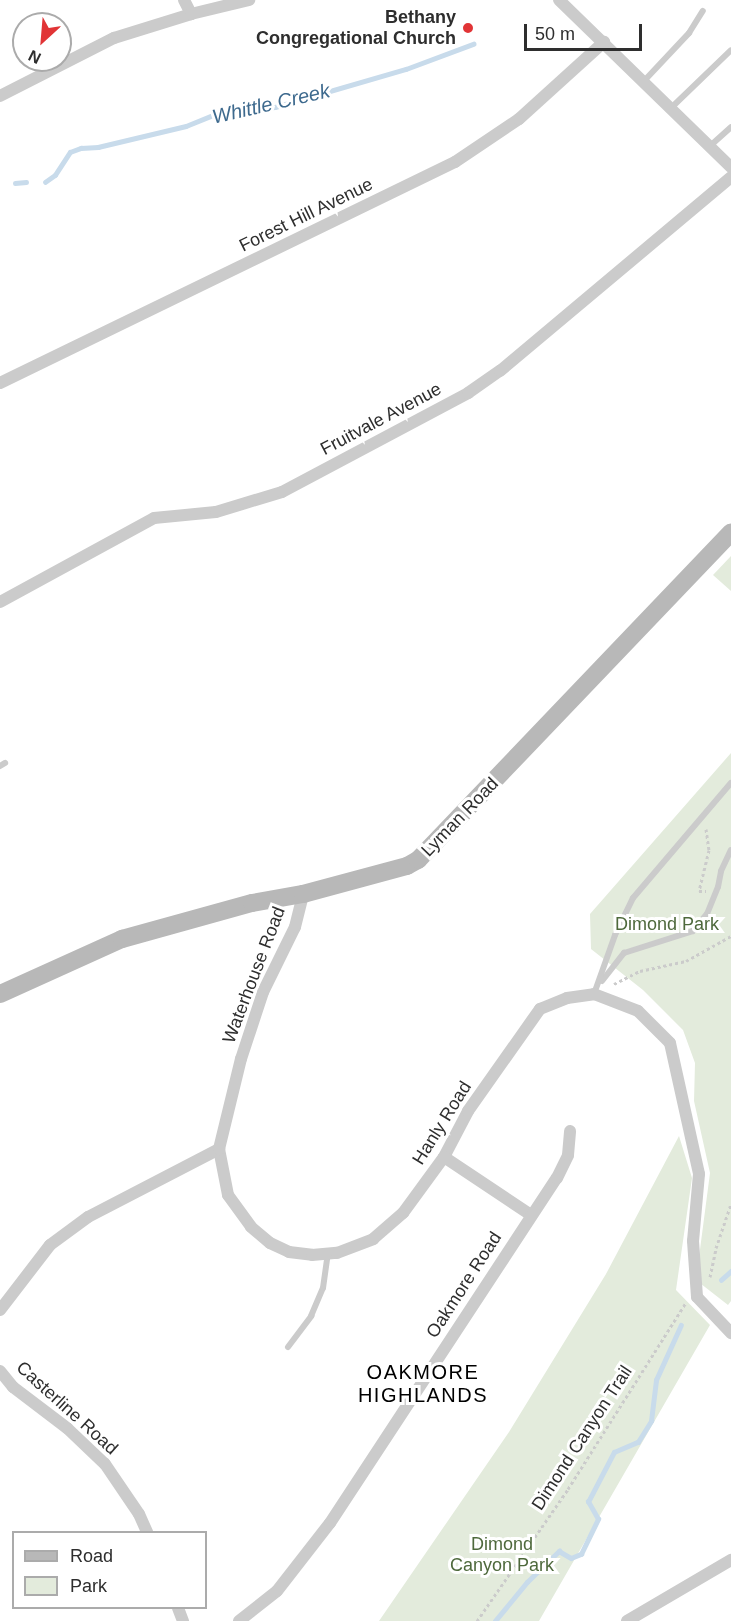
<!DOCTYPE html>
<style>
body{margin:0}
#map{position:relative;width:731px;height:1621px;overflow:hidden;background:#fff;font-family:Arial,sans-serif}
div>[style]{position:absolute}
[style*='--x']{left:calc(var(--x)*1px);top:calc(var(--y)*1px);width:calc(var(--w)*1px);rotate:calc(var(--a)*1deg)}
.green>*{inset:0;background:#e3ebdc}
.stream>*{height:4.5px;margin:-2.25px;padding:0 2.25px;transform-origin:2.25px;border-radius:2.25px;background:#c8dbeb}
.path>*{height:3px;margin-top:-1.5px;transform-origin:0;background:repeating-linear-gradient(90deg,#cbcbcb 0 3px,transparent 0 6px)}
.lane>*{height:6px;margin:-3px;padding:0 3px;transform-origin:3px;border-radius:3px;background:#cbcbcb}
.street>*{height:12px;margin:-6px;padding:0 6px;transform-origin:6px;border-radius:6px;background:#cbcbcb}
.secondary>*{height:18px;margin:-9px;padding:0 9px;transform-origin:9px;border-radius:9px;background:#b8b8b8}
.dots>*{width:16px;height:16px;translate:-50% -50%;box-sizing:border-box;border:3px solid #fff;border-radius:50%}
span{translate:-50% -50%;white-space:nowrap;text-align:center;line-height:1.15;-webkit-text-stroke:6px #fff;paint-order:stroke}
.poi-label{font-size:18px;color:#2e2e2e;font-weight:700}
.right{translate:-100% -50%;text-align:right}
.street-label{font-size:18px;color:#2e2e2e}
.park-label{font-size:18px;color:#4e693c}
.water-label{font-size:20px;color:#3e6a8e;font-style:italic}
.neighbourhood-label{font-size:20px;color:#000;letter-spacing:1.5px}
.legend{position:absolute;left:12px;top:1531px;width:195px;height:78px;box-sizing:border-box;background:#fff;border:2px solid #ababab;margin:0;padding:8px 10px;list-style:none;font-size:18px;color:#2e2e2e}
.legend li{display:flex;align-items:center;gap:12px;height:30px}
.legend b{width:30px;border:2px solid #ababab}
.north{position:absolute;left:12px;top:12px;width:60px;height:60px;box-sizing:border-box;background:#fff;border:2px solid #ababab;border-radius:50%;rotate:206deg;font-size:16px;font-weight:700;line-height:24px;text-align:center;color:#2e2e2e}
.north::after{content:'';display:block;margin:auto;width:21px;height:27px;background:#e13436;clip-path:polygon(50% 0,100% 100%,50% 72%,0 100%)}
.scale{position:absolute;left:524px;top:24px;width:118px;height:27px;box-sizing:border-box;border:3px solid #2e2e2e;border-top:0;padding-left:8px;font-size:18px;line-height:21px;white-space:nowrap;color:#2e2e2e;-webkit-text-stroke:4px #fff;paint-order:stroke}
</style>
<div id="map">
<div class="green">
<i style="clip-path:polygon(731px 556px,731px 591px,713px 575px)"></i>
<i style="clip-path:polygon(731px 753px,731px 1301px,728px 1305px,696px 1280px,710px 1173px,694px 1101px,695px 1063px,683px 1030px,643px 990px,591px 949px,590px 914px)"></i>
<i style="clip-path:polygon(679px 1136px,692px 1178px,676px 1290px,710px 1325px,539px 1621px,379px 1621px,509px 1432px,606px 1274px)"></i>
</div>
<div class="stream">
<i style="--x:45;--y:182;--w:12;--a:-35"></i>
<i style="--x:55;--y:175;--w:27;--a:-57"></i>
<i style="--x:70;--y:152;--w:12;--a:-20"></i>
<i style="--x:81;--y:148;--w:17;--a:-3"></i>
<i style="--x:98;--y:147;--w:90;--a:-13.4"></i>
<i style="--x:186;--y:126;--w:37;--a:-22"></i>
<i style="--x:220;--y:112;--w:55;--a:-5.2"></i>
<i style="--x:275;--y:107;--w:136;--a:-16.2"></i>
<i style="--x:406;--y:69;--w:72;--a:-20.5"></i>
<i style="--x:15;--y:183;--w:11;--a:-5"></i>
<i style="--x:721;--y:1280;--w:13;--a:-42"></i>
<i style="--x:495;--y:1621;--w:50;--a:-50.6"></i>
<i style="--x:527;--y:1582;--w:45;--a:-44.1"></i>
<i style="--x:559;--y:1551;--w:14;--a:30"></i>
<i style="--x:571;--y:1558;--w:11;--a:-22"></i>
<i style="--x:581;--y:1554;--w:39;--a:-64"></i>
<i style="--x:598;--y:1519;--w:20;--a:-120"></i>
<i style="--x:588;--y:1502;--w:56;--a:-62.5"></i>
<i style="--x:614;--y:1452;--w:26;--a:-23"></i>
<i style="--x:638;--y:1442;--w:25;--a:-58"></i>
<i style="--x:651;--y:1421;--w:41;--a:-83"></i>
<i style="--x:656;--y:1380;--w:60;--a:-65.6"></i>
</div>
<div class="path">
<i style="--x:706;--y:829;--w:21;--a:82"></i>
<i style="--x:709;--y:850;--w:42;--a:103.7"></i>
<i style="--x:699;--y:891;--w:7;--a:0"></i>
<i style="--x:614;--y:984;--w:29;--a:-27"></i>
<i style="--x:640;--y:971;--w:47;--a:-12.3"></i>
<i style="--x:686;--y:961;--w:51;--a:-29.1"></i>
<i style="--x:710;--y:1277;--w:30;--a:-78"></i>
<i style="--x:716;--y:1248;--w:46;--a:-71.2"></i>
<i style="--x:477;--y:1621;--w:160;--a:-55.4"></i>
<i style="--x:568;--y:1489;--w:221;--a:-57.7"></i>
</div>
<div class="lane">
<i style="--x:644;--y:81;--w:66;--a:-46.8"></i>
<i style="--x:689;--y:33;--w:26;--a:-58"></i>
<i style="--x:671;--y:108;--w:83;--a:-44"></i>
<i style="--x:710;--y:146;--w:28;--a:-42"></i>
<i style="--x:0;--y:766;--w:6;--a:-31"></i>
<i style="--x:602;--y:981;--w:36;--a:-52"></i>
<i style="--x:624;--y:953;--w:72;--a:-17.7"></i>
<i style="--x:693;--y:931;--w:22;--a:-51"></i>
<i style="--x:707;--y:914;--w:29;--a:-68"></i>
<i style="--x:718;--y:887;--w:16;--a:-79"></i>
<i style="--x:721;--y:871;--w:23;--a:-65"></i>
<i style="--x:594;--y:994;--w:63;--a:-70.4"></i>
<i style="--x:615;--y:935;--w:41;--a:-64.1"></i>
<i style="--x:633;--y:898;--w:151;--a:-49.6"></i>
<i style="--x:288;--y:1347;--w:39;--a:-53"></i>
<i style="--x:311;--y:1316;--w:30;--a:-67"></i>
<i style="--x:323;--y:1288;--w:34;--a:-82"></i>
</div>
<div class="street">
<i style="--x:184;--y:0;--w:16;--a:63"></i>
<i style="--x:559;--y:0;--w:240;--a:44.2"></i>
<i style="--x:0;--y:96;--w:128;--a:-27"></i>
<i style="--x:114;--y:38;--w:81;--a:-17.3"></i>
<i style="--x:191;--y:14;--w:60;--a:-13.6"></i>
<i style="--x:0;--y:383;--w:506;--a:-25.91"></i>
<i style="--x:455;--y:162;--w:77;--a:-33.9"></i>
<i style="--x:519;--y:119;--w:115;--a:-42.2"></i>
<i style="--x:0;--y:602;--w:175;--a:-28.6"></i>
<i style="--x:154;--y:518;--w:62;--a:-5.5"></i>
<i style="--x:216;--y:512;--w:69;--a:-16.9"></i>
<i style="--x:282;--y:492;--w:211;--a:-28"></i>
<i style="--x:468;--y:393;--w:39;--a:-35"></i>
<i style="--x:500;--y:371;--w:302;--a:-40"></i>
<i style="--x:219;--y:1149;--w:47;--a:78.9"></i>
<i style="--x:228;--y:1195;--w:39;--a:54"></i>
<i style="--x:251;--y:1227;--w:25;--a:40"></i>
<i style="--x:270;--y:1243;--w:21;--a:25"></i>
<i style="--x:289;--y:1252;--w:23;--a:7"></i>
<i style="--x:312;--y:1255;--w:25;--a:-5"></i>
<i style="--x:337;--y:1253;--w:39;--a:-21"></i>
<i style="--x:373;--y:1239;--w:40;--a:-41"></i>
<i style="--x:403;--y:1213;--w:69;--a:-53.8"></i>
<i style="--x:444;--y:1157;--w:52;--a:-62.4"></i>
<i style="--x:468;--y:1111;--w:125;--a:-54.8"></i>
<i style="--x:540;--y:1009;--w:29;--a:-22"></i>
<i style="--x:567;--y:998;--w:27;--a:-8"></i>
<i style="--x:594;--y:994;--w:47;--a:21.1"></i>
<i style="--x:638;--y:1011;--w:45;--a:45"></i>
<i style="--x:670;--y:1043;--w:134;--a:77.5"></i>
<i style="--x:699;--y:1174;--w:67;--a:95.1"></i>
<i style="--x:693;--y:1241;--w:56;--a:85.9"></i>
<i style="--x:697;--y:1297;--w:50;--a:46.6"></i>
<i style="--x:444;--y:1157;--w:105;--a:33.7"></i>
<i style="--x:0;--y:1310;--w:82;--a:-52.4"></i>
<i style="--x:50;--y:1245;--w:47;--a:-36.4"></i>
<i style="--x:88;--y:1217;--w:148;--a:-27.4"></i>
<i style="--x:219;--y:1149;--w:93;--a:-76.3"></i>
<i style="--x:241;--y:1059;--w:71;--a:-71.8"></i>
<i style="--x:263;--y:992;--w:72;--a:-63.8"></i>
<i style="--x:295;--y:927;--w:34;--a:-76"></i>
<i style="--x:0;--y:1371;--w:21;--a:51"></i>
<i style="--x:13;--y:1387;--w:68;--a:37.2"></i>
<i style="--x:67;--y:1428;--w:52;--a:43.5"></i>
<i style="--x:105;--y:1464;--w:60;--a:55.8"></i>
<i style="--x:139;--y:1514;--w:20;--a:66"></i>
<i style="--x:178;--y:1608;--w:14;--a:69"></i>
<i style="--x:239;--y:1621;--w:48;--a:-38.3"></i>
<i style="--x:277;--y:1591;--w:86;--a:-52.1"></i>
<i style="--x:330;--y:1523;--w:413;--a:-56.7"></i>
<i style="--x:557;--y:1178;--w:25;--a:-64"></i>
<i style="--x:568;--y:1155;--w:24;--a:-85"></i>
<i style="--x:627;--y:1621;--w:121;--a:-30.4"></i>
</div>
<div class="secondary">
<i style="--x:0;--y:994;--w:134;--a:-24.3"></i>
<i style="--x:122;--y:939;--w:135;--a:-15.5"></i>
<i style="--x:252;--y:903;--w:52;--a:-10"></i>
<i style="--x:303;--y:894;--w:108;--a:-15.1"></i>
<i style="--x:407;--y:866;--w:13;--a:-29"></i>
<i style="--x:418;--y:860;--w:453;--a:-46.3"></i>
</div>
<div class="dots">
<i style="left:468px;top:28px;background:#e13436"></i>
</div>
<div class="poi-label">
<span class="right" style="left:456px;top:28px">Bethany<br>Congregational Church</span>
</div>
<div class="street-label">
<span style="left:306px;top:215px;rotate:-26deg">Forest Hill Avenue</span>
<span style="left:381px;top:419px;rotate:-28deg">Fruitvale Avenue</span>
<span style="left:460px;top:817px;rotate:-46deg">Lyman Road</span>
<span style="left:254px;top:975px;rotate:-69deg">Waterhouse Road</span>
<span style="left:442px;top:1123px;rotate:-58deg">Hanly Road</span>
<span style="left:464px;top:1285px;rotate:-57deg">Oakmore Road</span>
<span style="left:67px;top:1408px;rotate:42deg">Casterline Road</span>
<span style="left:582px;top:1438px;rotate:-57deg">Dimond Canyon Trail</span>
</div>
<div class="park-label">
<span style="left:667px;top:924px">Dimond Park</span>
<span style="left:502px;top:1555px">Dimond<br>Canyon Park</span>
</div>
<div class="water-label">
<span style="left:271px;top:104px;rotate:-13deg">Whittle Creek</span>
</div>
<div class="neighbourhood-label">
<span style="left:423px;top:1384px">OAKMORE<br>HIGHLANDS</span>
</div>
<ul class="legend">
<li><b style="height:8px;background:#b8b8b8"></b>Road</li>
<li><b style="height:16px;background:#e3ebdc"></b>Park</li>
</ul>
<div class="north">N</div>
<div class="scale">50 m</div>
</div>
